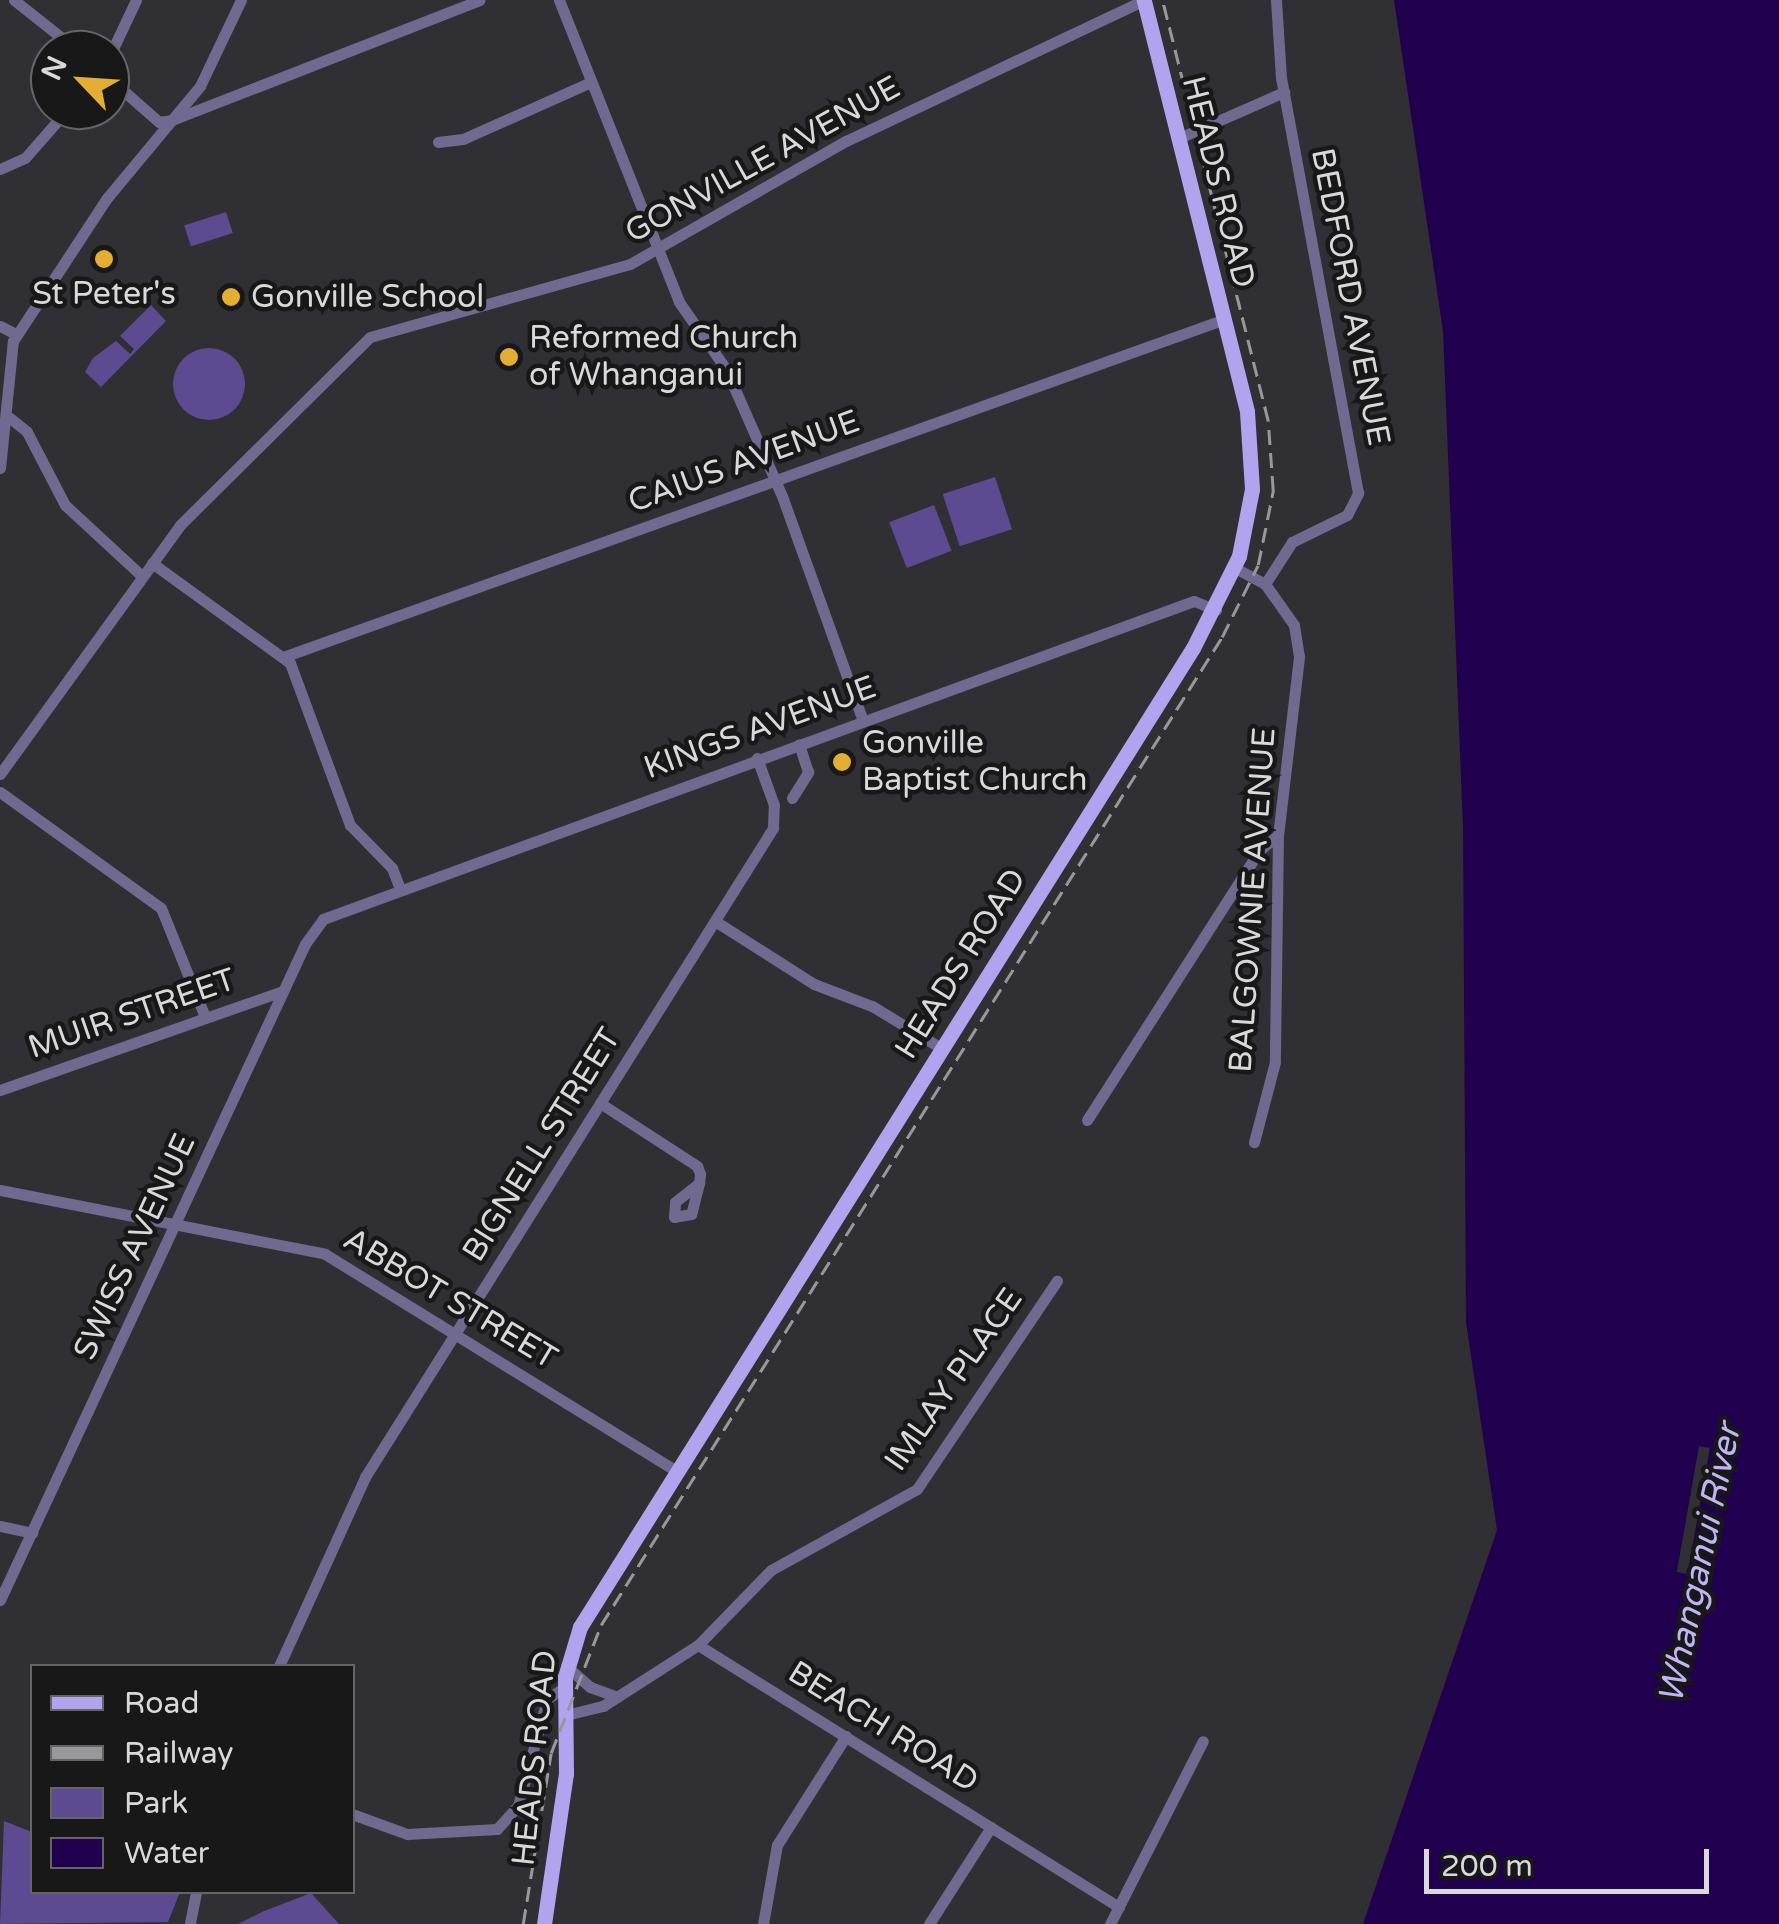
<!DOCTYPE html>
<style>
body{margin:0}
#map{position:relative;width:1779px;height:1924px;overflow:hidden;background:#302f33;font-family:"Varela Round",sans-serif}
div>[style]{position:absolute}
[style*='--x']{left:calc(var(--x)*1px);top:calc(var(--y)*1px);width:calc(var(--w)*1px);rotate:calc(var(--a)*1deg)}
.green>*{inset:0;background:#5c4b90;transform-origin:0 0}
.round{border-radius:50%}
.water>*{inset:0;background:#21004f}
.pier>*{inset:0;background:#302f33;transform-origin:0 0}
.minor>*{height:11px;margin:-5.5px;padding:0 5.5px;transform-origin:5.5px;border-radius:5.5px;background:#716a90}
.major>*{height:15px;margin:-7.5px;padding:0 7.5px;transform-origin:7.5px;border-radius:7.5px;background:#b2a3ef}
.rail>*{height:2.5px;margin-top:-1.25px;transform-origin:0;background:repeating-linear-gradient(90deg,#98979a 0 15px,transparent 0 23px)}
.dots>*{width:28px;height:28px;translate:-50% -50%;box-sizing:border-box;border:5px solid #181819;border-radius:50%}
span{translate:-50% -50%;white-space:nowrap;text-align:center;line-height:1.15;-webkit-text-stroke:9px #181819;paint-order:stroke}
.street-label{font-size:32px;color:#d9d9db}
.poi-label{font-size:32px;color:#d9d9db}
.left{translate:0 -50%;text-align:left}
.water-label{font-size:35px;color:#c0b3f6;font-style:italic}
.legend{position:absolute;left:30px;top:1664px;width:325px;height:230px;box-sizing:border-box;background:#181819;border:2px solid #656567;margin:0;padding:12px 18px;list-style:none;font-size:30px;color:#d9d9db}
.legend li{display:flex;align-items:center;gap:20px;height:50px}
.legend b{width:50px;border:2px solid #656567}
.north{position:absolute;left:30px;top:30px;width:100px;height:100px;box-sizing:border-box;background:#181819;border:2px solid #656567;border-radius:50%;rotate:295deg;font-size:28px;font-weight:700;line-height:40px;text-align:center;color:#d9d9db}
.north::after{content:'';display:block;margin:auto;width:35px;height:45px;background:#e4ae35;clip-path:polygon(50% 0,100% 100%,50% 72%,0 100%)}
.scale{position:absolute;left:1424px;top:1849px;width:285px;height:45px;box-sizing:border-box;border:5px solid #d9d9db;border-top:0;padding-left:12px;font-size:30px;line-height:35px;white-space:nowrap;color:#d9d9db;-webkit-text-stroke:8px #181819;paint-order:stroke}
</style>
<div id="map">
<div class="green">
<i style="left:226px;top:212px;width:22px;height:44px;rotate:72deg"></i>
<i style="clip-path:polygon(151px 305px,166px 321px,101px 387px,85px 372px,93px 358px,116px 341px,130px 354px,134px 349px,120px 336px)"></i>
<i class="round" style="left:173px;top:348px;width:72px;height:72px"></i>
<i style="left:995px;top:477px;width:55px;height:55px;rotate:72deg"></i>
<i style="left:934px;top:505px;width:49px;height:48px;rotate:69deg"></i>
<i style="clip-path:polygon(4px 1821px,32px 1832px,32px 1892px,180px 1892px,168px 1922px,0 1924px)"></i>
<i style="clip-path:polygon(311px 1893px,339px 1924px,238px 1924px,264px 1911px)"></i>
</div>
<div class="water">
<i style="clip-path:polygon(1394px 0,1779px 0,1779px 1924px,1363px 1924px,1497px 1530px,1466px 1322px,1463px 827px,1443px 331px)"></i>
</div>
<div class="pier">
<i style="left:1699px;top:1446px;width:11px;height:128px;rotate:10deg"></i>
</div>
<div class="minor">
<i style="--x:14;--y:0;--w:80;--a:38.4"></i>
<i style="--x:559;--y:0;--w:325;--a:68.3"></i>
<i style="--x:679;--y:302;--w:82;--a:55"></i>
<i style="--x:726;--y:369;--w:139;--a:66.2"></i>
<i style="--x:782;--y:496;--w:239;--a:70.2"></i>
<i style="--x:110;--y:55;--w:61;--a:-64.7"></i>
<i style="--x:110;--y:79;--w:65;--a:41.3"></i>
<i style="--x:159;--y:122;--w:13;--a:-9"></i>
<i style="--x:172;--y:120;--w:330;--a:-21.3"></i>
<i style="--x:1179;--y:138;--w:115;--a:-23.7"></i>
<i style="--x:438;--y:142;--w:25;--a:-7"></i>
<i style="--x:463;--y:139;--w:140;--a:-24"></i>
<i style="--x:0;--y:169;--w:27;--a:-24"></i>
<i style="--x:25;--y:158;--w:64;--a:-48.8"></i>
<i style="--x:0;--y:326;--w:18;--a:27"></i>
<i style="--x:10;--y:418;--w:22;--a:39"></i>
<i style="--x:27;--y:432;--w:82;--a:62.5"></i>
<i style="--x:65;--y:505;--w:105;--a:42.7"></i>
<i style="--x:0;--y:468;--w:128;--a:-84.2"></i>
<i style="--x:13;--y:341;--w:171;--a:-56.7"></i>
<i style="--x:107;--y:198;--w:146;--a:-50.3"></i>
<i style="--x:200;--y:86;--w:95;--a:-64.5"></i>
<i style="--x:152;--y:563;--w:170;--a:35.9"></i>
<i style="--x:290;--y:663;--w:173;--a:69.7"></i>
<i style="--x:350;--y:825;--w:60;--a:45.7"></i>
<i style="--x:392;--y:868;--w:19;--a:69"></i>
<i style="--x:1235;--y:568;--w:34;--a:28"></i>
<i style="--x:1265;--y:584;--w:50;--a:54.7"></i>
<i style="--x:1294;--y:625;--w:32;--a:81"></i>
<i style="--x:1299;--y:657;--w:179;--a:96.7"></i>
<i style="--x:1278;--y:835;--w:227;--a:90.8"></i>
<i style="--x:1275;--y:1062;--w:83;--a:104.7"></i>
<i style="--x:1265;--y:584;--w:50;--a:-57.3"></i>
<i style="--x:1292;--y:542;--w:61;--a:-26.1"></i>
<i style="--x:1347;--y:515;--w:25;--a:-63"></i>
<i style="--x:1358;--y:493;--w:422;--a:-100.5"></i>
<i style="--x:1281;--y:78;--w:78;--a:-93.7"></i>
<i style="--x:283;--y:657;--w:1001;--a:-19.74"></i>
<i style="--x:0;--y:774;--w:307;--a:-54.1"></i>
<i style="--x:180;--y:525;--w:267;--a:-44.7"></i>
<i style="--x:370;--y:337;--w:270;--a:-15.7"></i>
<i style="--x:630;--y:264;--w:249;--a:-29.7"></i>
<i style="--x:846;--y:141;--w:330;--a:-25.3"></i>
<i style="--x:0;--y:792;--w:198;--a:35.8"></i>
<i style="--x:161;--y:908;--w:118;--a:68"></i>
<i style="--x:792;--y:798;--w:31;--a:-58"></i>
<i style="--x:808;--y:772;--w:29;--a:-108"></i>
<i style="--x:715;--y:921;--w:117;--a:32.5"></i>
<i style="--x:814;--y:984;--w:62;--a:20.8"></i>
<i style="--x:872;--y:1006;--w:81;--a:31.3"></i>
<i style="--x:0;--y:1090;--w:300;--a:-19.3"></i>
<i style="--x:600;--y:1103;--w:116;--a:33"></i>
<i style="--x:697;--y:1166;--w:9;--a:69"></i>
<i style="--x:700;--y:1174;--w:9;--a:96"></i>
<i style="--x:699;--y:1183;--w:32;--a:104"></i>
<i style="--x:691;--y:1214;--w:17;--a:170"></i>
<i style="--x:674;--y:1217;--w:15;--a:-86"></i>
<i style="--x:675;--y:1202;--w:31;--a:-38"></i>
<i style="--x:1087;--y:1120;--w:321;--a:-57.4"></i>
<i style="--x:1260;--y:850;--w:23;--a:-40"></i>
<i style="--x:0;--y:1190;--w:331;--a:11.1"></i>
<i style="--x:325;--y:1254;--w:413;--a:31.7"></i>
<i style="--x:0;--y:1526;--w:33;--a:12"></i>
<i style="--x:0;--y:1600;--w:723;--a:-65.06"></i>
<i style="--x:305;--y:944;--w:31;--a:-54"></i>
<i style="--x:323;--y:919;--w:927;--a:-20.06"></i>
<i style="--x:1194;--y:601;--w:24;--a:22"></i>
<i style="--x:698;--y:1645;--w:496;--a:31.9"></i>
<i style="--x:279;--y:1666;--w:208;--a:-65.5"></i>
<i style="--x:365;--y:1477;--w:767;--a:-57.84"></i>
<i style="--x:773;--y:828;--w:23;--a:-88"></i>
<i style="--x:774;--y:805;--w:50;--a:-109.9"></i>
<i style="--x:566;--y:1666;--w:32;--a:41"></i>
<i style="--x:590;--y:1687;--w:29;--a:20"></i>
<i style="--x:566;--y:1715;--w:38;--a:-14"></i>
<i style="--x:603;--y:1706;--w:113;--a:-32.7"></i>
<i style="--x:698;--y:1645;--w:105;--a:-45.8"></i>
<i style="--x:771;--y:1570;--w:167;--a:-29"></i>
<i style="--x:917;--y:1489;--w:251;--a:-56.1"></i>
<i style="--x:352;--y:1814;--w:59;--a:20"></i>
<i style="--x:407;--y:1834;--w:90;--a:-3.2"></i>
<i style="--x:497;--y:1829;--w:31;--a:-48"></i>
<i style="--x:518;--y:1806;--w:111;--a:-74.8"></i>
<i style="--x:547;--y:1699;--w:22;--a:-34"></i>
<i style="--x:190;--y:1923;--w:32;--a:-79"></i>
<i style="--x:763;--y:1924;--w:80;--a:-80"></i>
<i style="--x:777;--y:1845;--w:129;--a:-57.7"></i>
<i style="--x:929;--y:1924;--w:115;--a:-57.4"></i>
<i style="--x:1110;--y:1924;--w:205;--a:-63.1"></i>
</div>
<div class="major">
<i style="--x:544;--y:1924;--w:152;--a:-81.7"></i>
<i style="--x:566;--y:1774;--w:97;--a:-90.6"></i>
<i style="--x:565;--y:1677;--w:52;--a:-73.3"></i>
<i style="--x:580;--y:1627;--w:1155;--a:-57.95"></i>
<i style="--x:1193;--y:648;--w:103;--a:-63.4"></i>
<i style="--x:1239;--y:556;--w:68;--a:-79"></i>
<i style="--x:1252;--y:489;--w:78;--a:-93.7"></i>
<i style="--x:1247;--y:411;--w:424;--a:-104.1"></i>
</div>
<div class="rail">
<i style="--x:523;--y:1924;--w:173;--a:-80.7"></i>
<i style="--x:551;--y:1753;--w:137;--a:-68.7"></i>
<i style="--x:601;--y:1625;--w:1167;--a:-57.85"></i>
<i style="--x:1222;--y:637;--w:80;--a:-63.4"></i>
<i style="--x:1258;--y:565;--w:76;--a:-78.5"></i>
<i style="--x:1273;--y:491;--w:70;--a:-94.1"></i>
<i style="--x:1268;--y:421;--w:434;--a:-104.1"></i>
</div>
<div class="dots">
<i style="left:104px;top:259px;background:#e4ae35"></i>
<i style="left:231px;top:297px;background:#e4ae35"></i>
<i style="left:509px;top:357px;background:#e4ae35"></i>
<i style="left:842px;top:762px;background:#e4ae35"></i>
</div>
<div class="street-label">
<span style="left:763px;top:160px;rotate:-29deg">GONVILLE AVENUE</span>
<span style="left:1218px;top:182px;rotate:76deg">HEADS ROAD</span>
<span style="left:1350px;top:297px;rotate:79deg">BEDFORD AVENUE</span>
<span style="left:744px;top:462px;rotate:-20deg">CAIUS AVENUE</span>
<span style="left:760px;top:728px;rotate:-20deg">KINGS AVENUE</span>
<span style="left:1253px;top:900px;rotate:-86deg">BALGOWNIE AVENUE</span>
<span style="left:961px;top:964px;rotate:-58deg">HEADS ROAD</span>
<span style="left:132px;top:1014px;rotate:-19deg">MUIR STREET</span>
<span style="left:542px;top:1145px;rotate:-58deg">BIGNELL STREET</span>
<span style="left:135px;top:1247px;rotate:-65deg">SWISS AVENUE</span>
<span style="left:450px;top:1299px;rotate:31deg">ABBOT STREET</span>
<span style="left:954px;top:1380px;rotate:-55deg">IMLAY PLACE</span>
<span style="left:883px;top:1727px;rotate:32deg">BEACH ROAD</span>
<span style="left:535px;top:1758px;rotate:-84deg">HEADS ROAD</span>
</div>
<div class="poi-label">
<span style="left:104px;top:294px">St Peter's</span>
<span class="left" style="left:251px;top:297px">Gonville School</span>
<span class="left" style="left:529px;top:357px">Reformed Church<br>of Whanganui</span>
<span class="left" style="left:862px;top:762px">Gonville<br>Baptist Church</span>
</div>
<div class="water-label">
<span style="left:1700px;top:1564px;rotate:-78deg">Whanganui River</span>
</div>
<ul class="legend">
<li><b style="height:12px;background:#b2a3ef"></b>Road</li>
<li><b style="height:12px;background:#98979a"></b>Railway</li>
<li><b style="height:28px;background:#5c4b90"></b>Park</li>
<li><b style="height:28px;background:#21004f"></b>Water</li>
</ul>
<div class="north">N</div>
<div class="scale">200 m</div>
</div>
